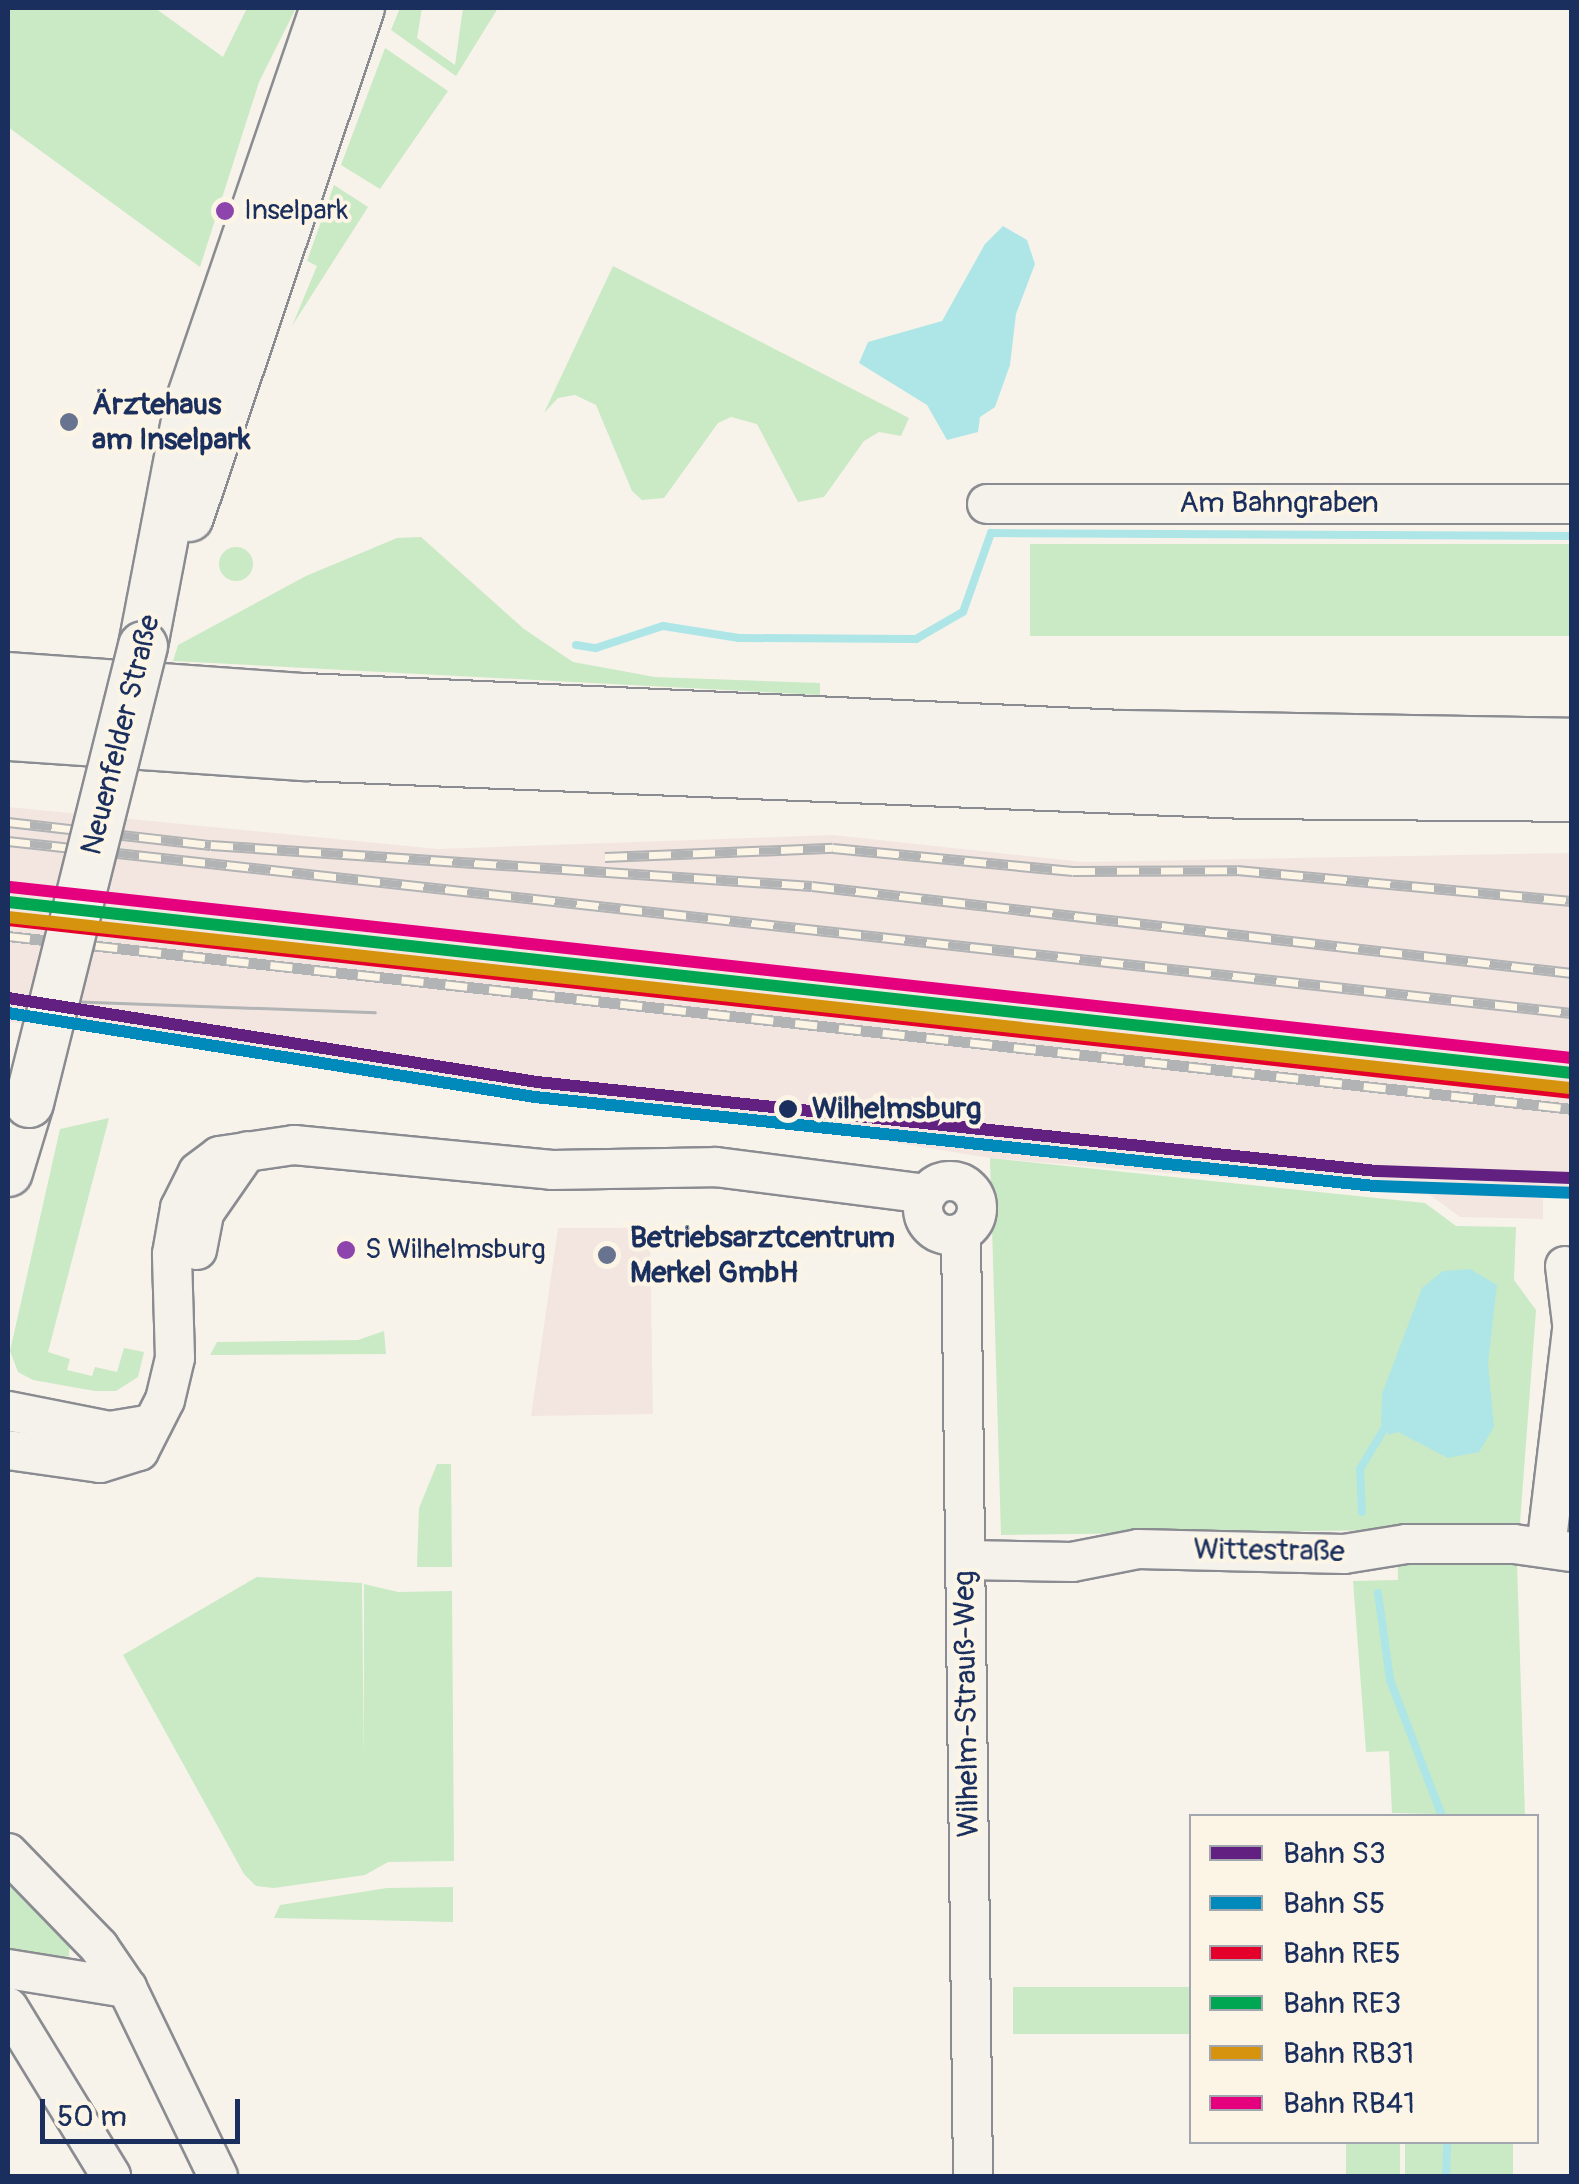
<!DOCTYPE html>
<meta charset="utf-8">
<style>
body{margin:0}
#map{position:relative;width:1579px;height:2184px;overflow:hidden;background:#f7f3ea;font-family:Pangolin,sans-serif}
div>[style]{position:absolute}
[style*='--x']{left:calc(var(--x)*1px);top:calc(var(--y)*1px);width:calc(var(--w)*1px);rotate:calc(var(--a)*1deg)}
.built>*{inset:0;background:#f3e6e1}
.green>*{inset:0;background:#cae9c5;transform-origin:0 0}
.round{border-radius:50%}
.water>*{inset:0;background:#aee6e7}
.stream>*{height:8px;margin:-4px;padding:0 4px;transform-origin:4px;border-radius:4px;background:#aee6e7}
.roads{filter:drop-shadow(2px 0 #8a8c91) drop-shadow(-2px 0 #8a8c91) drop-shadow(0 2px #8a8c91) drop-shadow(0 -2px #8a8c91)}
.minor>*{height:38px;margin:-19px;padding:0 19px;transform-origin:19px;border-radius:19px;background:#f5f2ec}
.minor>.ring{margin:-19px;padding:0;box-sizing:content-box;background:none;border:38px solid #f5f2ec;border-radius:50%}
.major>*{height:48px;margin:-24px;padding:0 24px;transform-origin:24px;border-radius:24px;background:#f5f2ec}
.highway>*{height:55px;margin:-27.5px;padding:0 27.5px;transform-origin:27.5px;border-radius:27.5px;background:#f5f2ec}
.tram>*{height:2.5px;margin:-1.25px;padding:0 1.25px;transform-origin:1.25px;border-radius:1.25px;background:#b2b3b4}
.rail>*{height:11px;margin-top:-5.5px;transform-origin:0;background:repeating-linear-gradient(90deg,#fcf5e5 0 22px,#b2b3b4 0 44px);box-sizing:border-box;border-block:2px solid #b2b3b4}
.bridges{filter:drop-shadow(2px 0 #8a8c91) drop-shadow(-2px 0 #8a8c91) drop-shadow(0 2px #8a8c91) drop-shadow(0 -2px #8a8c91)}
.major-bridge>*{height:48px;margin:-24px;padding:0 24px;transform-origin:24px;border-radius:24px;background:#f5f2ec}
.rail-1>*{height:12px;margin:-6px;padding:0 6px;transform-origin:6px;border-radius:6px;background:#622181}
.rail-2>*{height:12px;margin:-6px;padding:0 6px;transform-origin:6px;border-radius:6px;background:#0089bb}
.rail-3>*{height:12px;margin:-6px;padding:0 6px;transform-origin:6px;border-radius:6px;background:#e4002b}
.rail-4>*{height:12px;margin:-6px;padding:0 6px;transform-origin:6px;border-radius:6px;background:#00a651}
.rail-5>*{height:12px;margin:-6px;padding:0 6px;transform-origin:6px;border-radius:6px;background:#d6940e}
.rail-6>*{height:12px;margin:-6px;padding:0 6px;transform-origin:6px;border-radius:6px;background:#e5007d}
.dots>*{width:28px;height:28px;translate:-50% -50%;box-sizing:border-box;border:5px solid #fcf5e5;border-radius:50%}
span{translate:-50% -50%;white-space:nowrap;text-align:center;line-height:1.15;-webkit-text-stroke:8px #fcf5e5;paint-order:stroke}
.bus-label{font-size:28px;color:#1b2f5e}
.left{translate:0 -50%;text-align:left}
.poi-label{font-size:30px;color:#1b2f5e;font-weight:700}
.street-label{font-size:30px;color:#1b2f5e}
.stop-label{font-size:30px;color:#1b2f5e;font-weight:700}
.frame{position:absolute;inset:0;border:10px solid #1b2f5e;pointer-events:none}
.legend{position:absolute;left:1189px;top:1814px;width:350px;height:330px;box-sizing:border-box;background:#fcf5e5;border:2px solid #a2a6af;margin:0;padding:12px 18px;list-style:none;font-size:30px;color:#1b2f5e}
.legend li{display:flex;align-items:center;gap:20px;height:50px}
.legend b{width:50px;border:2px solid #a2a6af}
.scale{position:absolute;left:40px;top:2099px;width:200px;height:45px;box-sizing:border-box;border:5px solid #1b2f5e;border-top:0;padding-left:12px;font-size:30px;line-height:35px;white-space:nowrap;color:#1b2f5e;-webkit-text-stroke:8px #fcf5e5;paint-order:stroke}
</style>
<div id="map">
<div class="built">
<i style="clip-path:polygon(8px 807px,438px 849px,833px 835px,1084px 862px,1571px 853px,1571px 1196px,1543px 1196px,1543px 1219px,1460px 1217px,1430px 1195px,990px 1158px,711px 1113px,420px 1086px,97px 1031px,8px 1022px)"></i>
<i style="clip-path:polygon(558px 1228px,650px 1228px,653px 1414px,531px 1416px)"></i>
</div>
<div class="green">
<i style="clip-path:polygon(8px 8px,155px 8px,223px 57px,247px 8px,296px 8px,259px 82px,200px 267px,8px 127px)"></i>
<i style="clip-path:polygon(400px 8px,422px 8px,417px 38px,455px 65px,463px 8px,498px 8px,456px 76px,391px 30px)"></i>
<i style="clip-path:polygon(385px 48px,448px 91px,380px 189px,341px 165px)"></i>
<i style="clip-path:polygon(334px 185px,368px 207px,292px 326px,317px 266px,307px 261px)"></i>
<i style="clip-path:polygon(613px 266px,909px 418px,901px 436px,879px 432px,864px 441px,824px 497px,798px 502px,757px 424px,731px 417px,718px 423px,664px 498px,642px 500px,632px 491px,596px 405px,575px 395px,558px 398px,544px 413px)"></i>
<i style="clip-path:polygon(421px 537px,524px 629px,573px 662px,655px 677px,820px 683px,820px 695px,173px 661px,178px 645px,306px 576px,397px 538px)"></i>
<i style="left:1571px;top:544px;width:92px;height:541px;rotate:90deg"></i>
<i class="round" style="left:219px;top:547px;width:34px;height:34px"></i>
<i style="clip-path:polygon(109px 1118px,48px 1352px,70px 1359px,67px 1370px,92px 1376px,95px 1367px,117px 1372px,124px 1348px,144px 1352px,138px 1377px,116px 1391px,95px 1391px,33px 1380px,18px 1372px,10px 1351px,60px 1129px)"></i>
<i style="clip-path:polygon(990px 1158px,1425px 1203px,1456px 1226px,1516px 1227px,1514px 1280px,1536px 1310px,1517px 1563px,1525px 1816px,1392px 1813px,1389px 1751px,1366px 1752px,1353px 1581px,1398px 1580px,1397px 1530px,1001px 1535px)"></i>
<i style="clip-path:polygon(384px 1331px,386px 1354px,210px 1355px,217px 1342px,358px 1340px)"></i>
<i style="clip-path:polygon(437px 1464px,451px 1464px,452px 1567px,417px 1567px,419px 1508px)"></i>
<i style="clip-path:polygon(257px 1577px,362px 1583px,364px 1764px,364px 1584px,398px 1592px,452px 1591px,454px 1861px,388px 1862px,365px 1875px,274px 1888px,256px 1886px,244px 1874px,123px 1655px)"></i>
<i style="clip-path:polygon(8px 1871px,71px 1936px,68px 1962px,8px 1950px)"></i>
<i style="clip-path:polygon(453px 1887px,453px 1922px,274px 1918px,280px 1905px,387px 1888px)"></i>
<i style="left:1191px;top:1987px;width:47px;height:178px;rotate:90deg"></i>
<i style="left:1346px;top:2142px;width:54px;height:34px"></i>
<i style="left:1405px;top:2142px;width:108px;height:34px"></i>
</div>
<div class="water">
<i style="clip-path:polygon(1003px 226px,1027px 240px,1035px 264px,1016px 314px,1010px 365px,995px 407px,980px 417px,978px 432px,947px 440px,927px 405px,859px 363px,868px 342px,942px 321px,985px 244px)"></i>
<i style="clip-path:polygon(1470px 1269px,1497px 1285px,1488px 1364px,1494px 1427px,1479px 1452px,1448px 1458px,1398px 1432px,1389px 1435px,1381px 1424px,1382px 1394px,1422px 1288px,1443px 1271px)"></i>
</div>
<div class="stream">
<i style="--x:576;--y:645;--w:20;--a:9"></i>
<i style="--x:596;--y:648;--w:71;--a:-18.2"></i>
<i style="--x:663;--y:626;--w:77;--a:9"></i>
<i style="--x:739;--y:638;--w:177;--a:0.3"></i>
<i style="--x:916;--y:639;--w:54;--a:-29.9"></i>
<i style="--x:963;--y:612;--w:84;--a:-70.5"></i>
<i style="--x:991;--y:533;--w:581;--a:0.3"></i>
<i style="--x:1362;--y:1512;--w:43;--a:-92.7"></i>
<i style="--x:1360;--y:1469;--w:47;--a:-59"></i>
<i style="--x:1378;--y:1593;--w:88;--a:82.1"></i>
<i style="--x:1390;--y:1680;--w:146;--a:69.1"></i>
<i style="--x:1446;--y:2176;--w:34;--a:-88"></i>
</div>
<div class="roads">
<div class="minor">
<i style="--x:987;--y:504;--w:585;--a:0"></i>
<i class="ring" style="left:923px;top:1181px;width:16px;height:16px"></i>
<i style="--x:961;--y:1233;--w:943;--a:89.27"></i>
<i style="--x:197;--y:1250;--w:38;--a:-79"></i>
<i style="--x:204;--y:1213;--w:75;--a:-55.3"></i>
<i style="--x:1565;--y:1266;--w:57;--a:83"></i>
<i style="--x:8;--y:1411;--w:104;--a:11.1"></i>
<i style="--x:110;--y:1431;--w:43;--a:-9.5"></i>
<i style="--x:8;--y:1450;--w:93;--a:8"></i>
<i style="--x:100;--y:1463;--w:41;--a:-17.1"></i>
<i style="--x:139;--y:1451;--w:57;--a:-63"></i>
<i style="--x:165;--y:1400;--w:43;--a:-76.6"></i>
<i style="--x:175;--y:1358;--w:104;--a:-91.7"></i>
<i style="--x:172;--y:1254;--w:47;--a:-80.1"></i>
<i style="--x:180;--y:1208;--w:40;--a:-63.4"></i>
<i style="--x:198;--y:1172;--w:26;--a:-37"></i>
<i style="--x:219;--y:1156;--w:76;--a:-8.3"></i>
<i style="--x:294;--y:1145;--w:259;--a:5.5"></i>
<i style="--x:552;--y:1170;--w:164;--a:-1"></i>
<i style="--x:716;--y:1167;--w:213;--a:7.3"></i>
<i style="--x:1546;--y:1548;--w:220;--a:-83.2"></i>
<i style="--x:966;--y:1560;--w:106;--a:1.1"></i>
<i style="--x:1072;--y:1562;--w:67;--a:-11.1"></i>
<i style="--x:1138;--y:1549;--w:206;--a:1.4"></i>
<i style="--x:1344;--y:1554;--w:63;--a:-9.2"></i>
<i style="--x:1406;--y:1544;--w:108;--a:0"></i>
<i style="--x:1514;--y:1544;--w:59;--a:7.9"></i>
<i style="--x:8;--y:1853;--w:131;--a:45.9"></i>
<i style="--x:99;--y:1947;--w:50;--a:55.7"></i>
<i style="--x:127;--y:1988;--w:209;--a:64.2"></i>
<i style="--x:8;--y:1969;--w:121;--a:9.1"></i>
<i style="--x:8;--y:2007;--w:198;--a:58.6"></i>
</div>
<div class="major">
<i style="--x:189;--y:517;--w:537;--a:-71.43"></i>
<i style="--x:143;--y:646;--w:245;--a:-79.2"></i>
<i style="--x:189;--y:405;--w:420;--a:-71.1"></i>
<i style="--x:8;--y:1172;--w:72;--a:-73.1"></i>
</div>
<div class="highway">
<i style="--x:8;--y:680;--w:297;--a:4.1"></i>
<i style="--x:304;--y:701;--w:819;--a:2.59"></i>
<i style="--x:1122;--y:738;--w:450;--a:1"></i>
<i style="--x:8;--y:732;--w:297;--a:3.9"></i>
<i style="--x:304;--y:752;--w:942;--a:2.31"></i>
<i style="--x:1245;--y:790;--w:327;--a:0.5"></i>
</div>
</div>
<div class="tram">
<i style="--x:12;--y:999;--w:363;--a:2.1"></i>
</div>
<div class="rail">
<i style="--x:8;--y:822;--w:204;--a:6.5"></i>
<i style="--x:211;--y:845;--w:602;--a:3.9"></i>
<i style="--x:812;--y:886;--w:765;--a:6.53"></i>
<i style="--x:8;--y:841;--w:1573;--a:6.28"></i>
<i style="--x:605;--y:857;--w:228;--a:-2.3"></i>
<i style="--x:833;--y:848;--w:241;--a:5.5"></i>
<i style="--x:1073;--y:871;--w:164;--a:-0.3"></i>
<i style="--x:1237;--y:870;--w:336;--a:5.3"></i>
<i style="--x:8;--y:936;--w:1574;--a:6.31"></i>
</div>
<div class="bridges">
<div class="major-bridge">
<i style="--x:29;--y:1103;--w:471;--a:-76"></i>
</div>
</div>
<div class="rail-1">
<i style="--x:8;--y:998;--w:536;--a:9.02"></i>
<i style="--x:537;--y:1082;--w:845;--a:6.05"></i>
<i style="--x:1377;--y:1171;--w:195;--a:2.1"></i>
</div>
<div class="rail-2">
<i style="--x:8;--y:1013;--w:534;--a:9.06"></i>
<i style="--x:535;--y:1097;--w:845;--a:6.05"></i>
<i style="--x:1375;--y:1186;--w:196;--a:2"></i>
</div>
<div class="rail-3">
<i style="--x:8;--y:920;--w:1574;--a:6.31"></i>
</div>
<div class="rail-4">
<i style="--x:8;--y:902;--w:1573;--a:6.24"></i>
</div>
<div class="rail-5">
<i style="--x:8;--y:917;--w:1571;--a:6.25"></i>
</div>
<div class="rail-6">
<i style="--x:10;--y:887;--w:1571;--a:6.25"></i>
</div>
<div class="dots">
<i style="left:225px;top:211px;background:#8e44ad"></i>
<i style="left:69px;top:422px;background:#68748f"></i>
<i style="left:788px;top:1109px;background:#1b2f5e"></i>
<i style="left:346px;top:1250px;background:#8e44ad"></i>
<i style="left:607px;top:1255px;background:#68748f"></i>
</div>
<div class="bus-label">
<span class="left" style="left:244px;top:211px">Inselpark</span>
<span class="left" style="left:365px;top:1250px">S Wilhelmsburg</span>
</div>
<div class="poi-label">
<span class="left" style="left:92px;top:422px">Ärztehaus<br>am Inselpark</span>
<span class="left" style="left:630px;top:1255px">Betriebsarztcentrum<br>Merkel GmbH</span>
</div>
<div class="street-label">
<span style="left:1279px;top:503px">Am Bahngraben</span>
<span style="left:121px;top:735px;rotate:-76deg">Neuenfelder Straße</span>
<span style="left:1269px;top:1551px;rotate:1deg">Wittestraße</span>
<span style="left:967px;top:1704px;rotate:-91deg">Wilhelm-Strauß-Weg</span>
</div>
<div class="stop-label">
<span class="left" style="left:812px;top:1109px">Wilhelmsburg</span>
</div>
<div class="frame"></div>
<ul class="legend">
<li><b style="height:12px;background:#622181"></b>Bahn S3</li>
<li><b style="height:12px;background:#0089bb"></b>Bahn S5</li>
<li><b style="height:12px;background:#e4002b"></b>Bahn RE5</li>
<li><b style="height:12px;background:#00a651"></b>Bahn RE3</li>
<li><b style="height:12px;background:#d6940e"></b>Bahn RB31</li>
<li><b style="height:12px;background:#e5007d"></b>Bahn RB41</li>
</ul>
<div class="scale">50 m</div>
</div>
